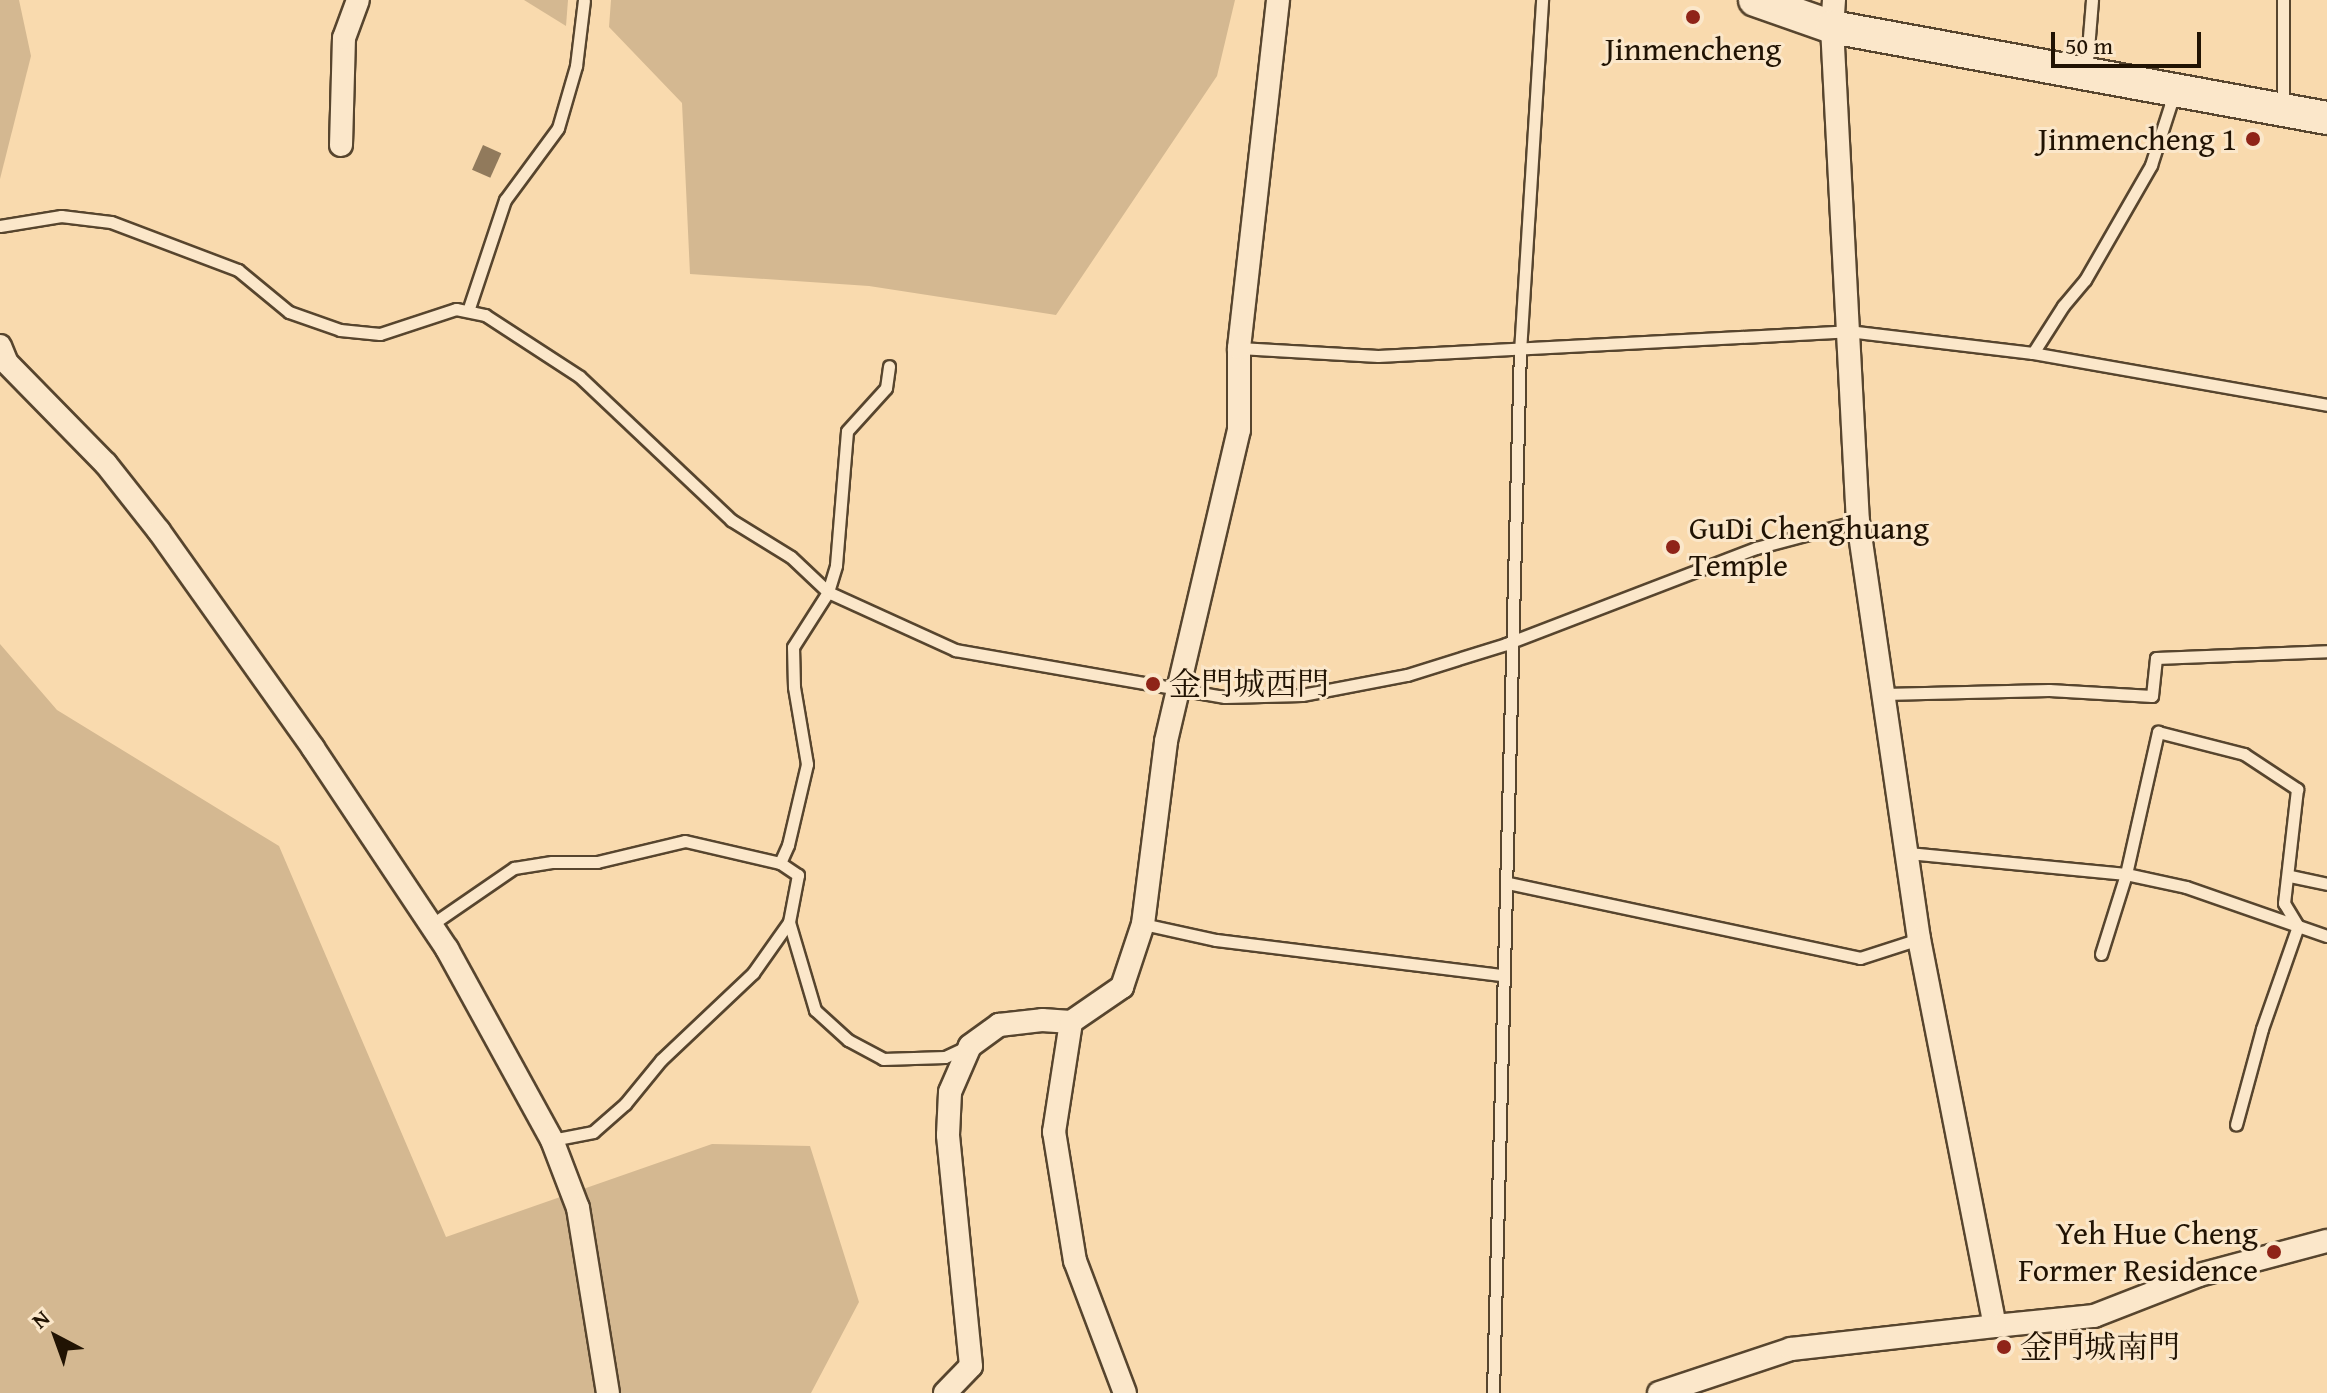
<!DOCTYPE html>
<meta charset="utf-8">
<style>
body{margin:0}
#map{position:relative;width:2327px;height:1393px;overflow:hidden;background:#f9daae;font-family:"Gentium Book Plus","Noto Serif TC",serif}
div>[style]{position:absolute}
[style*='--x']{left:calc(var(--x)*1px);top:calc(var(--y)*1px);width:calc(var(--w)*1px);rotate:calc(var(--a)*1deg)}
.green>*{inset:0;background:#d4b891}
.building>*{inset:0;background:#917a5c;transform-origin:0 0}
.roads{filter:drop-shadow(2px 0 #57452e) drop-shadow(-2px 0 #57452e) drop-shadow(0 2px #57452e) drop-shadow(0 -2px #57452e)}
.service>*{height:11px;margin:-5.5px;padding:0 5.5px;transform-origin:5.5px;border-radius:5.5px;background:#fbe7ca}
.minor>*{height:22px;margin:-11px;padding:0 11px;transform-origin:11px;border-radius:11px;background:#fbe7ca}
.secondary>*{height:32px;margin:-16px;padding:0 16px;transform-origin:16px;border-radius:16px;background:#fbe7ca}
.dots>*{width:22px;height:22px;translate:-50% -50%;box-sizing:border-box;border:4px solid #fbe7ca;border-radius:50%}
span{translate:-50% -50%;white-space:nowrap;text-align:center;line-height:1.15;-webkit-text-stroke:6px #fbe7ca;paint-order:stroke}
.poi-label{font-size:32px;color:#211303}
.right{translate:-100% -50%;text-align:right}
.left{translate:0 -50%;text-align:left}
.north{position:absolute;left:16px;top:1297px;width:80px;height:80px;-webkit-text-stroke:6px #fbe7ca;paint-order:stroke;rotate:319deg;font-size:22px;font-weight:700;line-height:32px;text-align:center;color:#211303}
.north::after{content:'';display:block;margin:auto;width:28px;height:36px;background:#211303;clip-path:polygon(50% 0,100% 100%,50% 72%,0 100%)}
.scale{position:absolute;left:2051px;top:32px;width:150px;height:36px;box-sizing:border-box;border:4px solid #211303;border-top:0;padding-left:10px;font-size:24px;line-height:28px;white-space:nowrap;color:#211303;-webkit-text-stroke:6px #fbe7ca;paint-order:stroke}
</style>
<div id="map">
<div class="green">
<i style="clip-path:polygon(0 0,19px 0,31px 56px,0 179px)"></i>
<i style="clip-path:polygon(524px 0,568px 0,566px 26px)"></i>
<i style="clip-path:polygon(611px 0,1235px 0,1217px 76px,1056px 315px,869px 286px,690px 274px,682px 103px,609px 27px)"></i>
<i style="clip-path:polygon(0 644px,57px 710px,279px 846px,446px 1237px,712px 1144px,810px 1146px,859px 1302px,811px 1393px,0 1393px)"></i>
</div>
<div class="building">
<i style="left:483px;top:145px;width:20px;height:27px;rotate:24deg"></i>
</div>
<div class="roads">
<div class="service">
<i style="--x:2283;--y:0;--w:109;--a:90"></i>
<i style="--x:2086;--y:73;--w:73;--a:-85.3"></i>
<i style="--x:0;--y:226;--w:62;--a:-9.3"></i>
<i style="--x:61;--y:216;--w:50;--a:6.8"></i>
<i style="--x:111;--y:222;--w:136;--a:20.7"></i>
<i style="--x:238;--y:270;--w:66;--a:39.5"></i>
<i style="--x:289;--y:312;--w:54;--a:19.4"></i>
<i style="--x:340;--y:330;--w:40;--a:5.7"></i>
<i style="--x:380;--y:334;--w:80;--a:-18.2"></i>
<i style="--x:456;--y:309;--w:30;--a:12"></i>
<i style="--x:485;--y:315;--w:113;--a:33.1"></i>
<i style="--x:580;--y:377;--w:208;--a:43.4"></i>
<i style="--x:731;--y:520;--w:70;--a:31.7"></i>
<i style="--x:791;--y:557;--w:51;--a:43.4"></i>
<i style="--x:828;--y:592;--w:140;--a:24.5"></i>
<i style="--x:955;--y:650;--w:274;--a:9.9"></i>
<i style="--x:1225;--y:697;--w:77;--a:-1.5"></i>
<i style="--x:1302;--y:695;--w:107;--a:-10.8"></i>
<i style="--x:1407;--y:675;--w:104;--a:-17.4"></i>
<i style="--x:1506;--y:644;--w:268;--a:-21"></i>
<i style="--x:1756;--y:548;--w:106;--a:-14.8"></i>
<i style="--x:468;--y:311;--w:117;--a:-71.6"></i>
<i style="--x:505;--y:200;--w:89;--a:-53.6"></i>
<i style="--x:558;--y:128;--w:65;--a:-73.8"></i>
<i style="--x:576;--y:66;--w:66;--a:-83.1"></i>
<i style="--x:1239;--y:348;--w:139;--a:3.3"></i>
<i style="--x:1378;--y:356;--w:471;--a:-3"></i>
<i style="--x:1848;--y:331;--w:186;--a:6.8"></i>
<i style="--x:2033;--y:353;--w:299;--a:10"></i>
<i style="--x:2033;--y:353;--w:56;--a:-57.4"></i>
<i style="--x:2063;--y:306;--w:34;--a:-50"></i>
<i style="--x:2085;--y:280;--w:133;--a:-60.1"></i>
<i style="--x:2151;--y:165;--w:75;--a:-72.1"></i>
<i style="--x:1884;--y:694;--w:165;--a:-1.4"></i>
<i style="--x:2049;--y:690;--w:103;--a:3.3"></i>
<i style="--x:2152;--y:696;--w:38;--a:-84"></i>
<i style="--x:2156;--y:658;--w:171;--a:-2.3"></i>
<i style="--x:1908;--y:853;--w:219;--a:5.5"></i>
<i style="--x:2126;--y:874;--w:61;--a:12.2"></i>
<i style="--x:2186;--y:887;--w:149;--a:19.2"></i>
<i style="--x:2290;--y:876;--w:38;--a:12"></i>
<i style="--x:1508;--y:883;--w:360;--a:12"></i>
<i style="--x:1860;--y:958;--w:62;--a:-17.9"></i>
<i style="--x:789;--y:922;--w:92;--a:73.5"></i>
<i style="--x:815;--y:1010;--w:45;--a:42.3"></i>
<i style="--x:848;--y:1040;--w:40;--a:28"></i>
<i style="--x:883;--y:1059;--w:62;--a:-1.8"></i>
<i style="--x:945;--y:1057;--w:23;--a:-25"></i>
<i style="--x:1143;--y:924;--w:75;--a:12.4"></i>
<i style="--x:1216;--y:940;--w:289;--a:7"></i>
<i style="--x:431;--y:925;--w:101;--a:-34.5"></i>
<i style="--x:514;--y:868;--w:38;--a:-9"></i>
<i style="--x:552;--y:862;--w:45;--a:0"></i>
<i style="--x:597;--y:862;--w:90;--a:-13.4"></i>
<i style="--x:685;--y:841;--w:98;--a:13"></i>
<i style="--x:780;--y:863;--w:20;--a:-66"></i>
<i style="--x:788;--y:845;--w:83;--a:-76.8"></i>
<i style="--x:807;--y:764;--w:78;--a:-99.6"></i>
<i style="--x:794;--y:687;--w:40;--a:-91.4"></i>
<i style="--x:793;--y:647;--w:65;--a:-57.5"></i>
<i style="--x:828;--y:592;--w:28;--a:-73"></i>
<i style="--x:836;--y:565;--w:134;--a:-85.3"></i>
<i style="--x:847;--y:431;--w:58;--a:-47.8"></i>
<i style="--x:886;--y:388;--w:22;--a:-82"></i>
<i style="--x:2101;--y:954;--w:84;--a:-72.6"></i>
<i style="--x:2126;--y:874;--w:146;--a:-77.3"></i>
<i style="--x:2158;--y:732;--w:89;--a:14.3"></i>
<i style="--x:2244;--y:754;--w:64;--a:33.4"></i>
<i style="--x:2297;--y:789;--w:115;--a:96.5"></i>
<i style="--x:2284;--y:903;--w:27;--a:59"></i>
<i style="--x:2298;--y:926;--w:109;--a:109.3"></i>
<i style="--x:2262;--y:1029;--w:99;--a:105.2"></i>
<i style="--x:552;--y:1140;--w:42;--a:-11"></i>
<i style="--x:593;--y:1132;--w:43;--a:-41.2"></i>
<i style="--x:625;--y:1104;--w:57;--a:-50.7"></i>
<i style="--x:661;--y:1060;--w:127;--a:-43.4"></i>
<i style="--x:753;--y:973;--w:62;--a:-54.8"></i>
<i style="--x:789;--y:922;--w:48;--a:-79.2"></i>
<i style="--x:798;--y:875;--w:22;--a:-146"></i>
<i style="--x:1493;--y:1393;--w:1042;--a:-88.52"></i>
<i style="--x:1520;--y:351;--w:352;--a:-86.4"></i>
</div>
<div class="minor">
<i style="--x:1834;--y:0;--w:27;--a:94"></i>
<i style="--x:1832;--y:27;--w:495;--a:87"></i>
<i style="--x:1858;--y:521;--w:422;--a:81.7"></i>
<i style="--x:1919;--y:939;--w:394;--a:78.9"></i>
<i style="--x:1995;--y:1326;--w:100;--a:-5.8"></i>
<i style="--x:2094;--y:1316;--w:113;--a:-21.3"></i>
<i style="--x:2199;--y:1275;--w:132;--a:-14.9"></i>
<i style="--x:341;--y:145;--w:107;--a:-88.4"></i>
<i style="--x:344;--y:38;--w:40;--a:-69.8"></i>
<i style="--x:0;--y:346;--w:18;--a:68"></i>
<i style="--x:7;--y:363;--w:141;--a:45.6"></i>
<i style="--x:106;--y:464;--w:85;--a:51.7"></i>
<i style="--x:159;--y:531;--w:266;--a:54.6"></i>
<i style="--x:313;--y:748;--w:242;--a:56.3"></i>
<i style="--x:447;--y:949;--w:218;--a:61.2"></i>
<i style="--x:552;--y:1140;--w:73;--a:69.1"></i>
<i style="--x:578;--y:1208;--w:187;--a:80.8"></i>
<i style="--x:945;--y:1393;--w:37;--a:-46"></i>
<i style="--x:971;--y:1366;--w:232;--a:-95.7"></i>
<i style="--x:948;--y:1135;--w:43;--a:-87.3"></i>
<i style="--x:950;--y:1092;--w:50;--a:-66.5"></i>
<i style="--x:970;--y:1046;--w:36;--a:-36"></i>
<i style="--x:999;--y:1025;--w:43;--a:-6.6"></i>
<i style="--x:1042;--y:1020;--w:29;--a:4"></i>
<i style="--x:1125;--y:1393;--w:141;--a:-110.7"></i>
<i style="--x:1075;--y:1261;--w:131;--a:-99.2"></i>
<i style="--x:1054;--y:1132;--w:111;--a:-81.2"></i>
<i style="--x:1071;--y:1022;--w:62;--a:-34.5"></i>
<i style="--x:1122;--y:987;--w:66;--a:-71.6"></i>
<i style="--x:1143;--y:924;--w:184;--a:-82.8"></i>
<i style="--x:1166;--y:741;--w:319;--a:-76.8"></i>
<i style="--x:1239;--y:430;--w:82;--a:-90"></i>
<i style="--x:1239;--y:348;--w:350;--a:-83.6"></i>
<i style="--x:1659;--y:1393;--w:139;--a:-18.4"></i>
<i style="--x:1791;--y:1349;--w:205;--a:-6.4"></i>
</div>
<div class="secondary">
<i style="--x:1755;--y:0;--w:82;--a:19.3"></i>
<i style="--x:1832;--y:27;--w:503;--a:10.42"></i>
</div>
</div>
<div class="dots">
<i style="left:1693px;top:17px;background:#8f2418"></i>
<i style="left:2253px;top:139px;background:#8f2418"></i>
<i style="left:1673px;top:547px;background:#8f2418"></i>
<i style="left:1153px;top:684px;background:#8f2418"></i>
<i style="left:2274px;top:1252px;background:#8f2418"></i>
<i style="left:2004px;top:1347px;background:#8f2418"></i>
</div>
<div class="poi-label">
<span style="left:1693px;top:49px">Jinmencheng</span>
<span class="right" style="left:2237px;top:139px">Jinmencheng 1</span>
<span class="left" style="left:1689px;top:547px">GuDi Chenghuang<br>Temple</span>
<span class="left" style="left:1169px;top:684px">金門城西門</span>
<span class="right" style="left:2258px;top:1252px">Yeh Hue Cheng<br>Former Residence</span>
<span class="left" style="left:2020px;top:1347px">金門城南門</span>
</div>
<div class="north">N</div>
<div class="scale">50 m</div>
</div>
